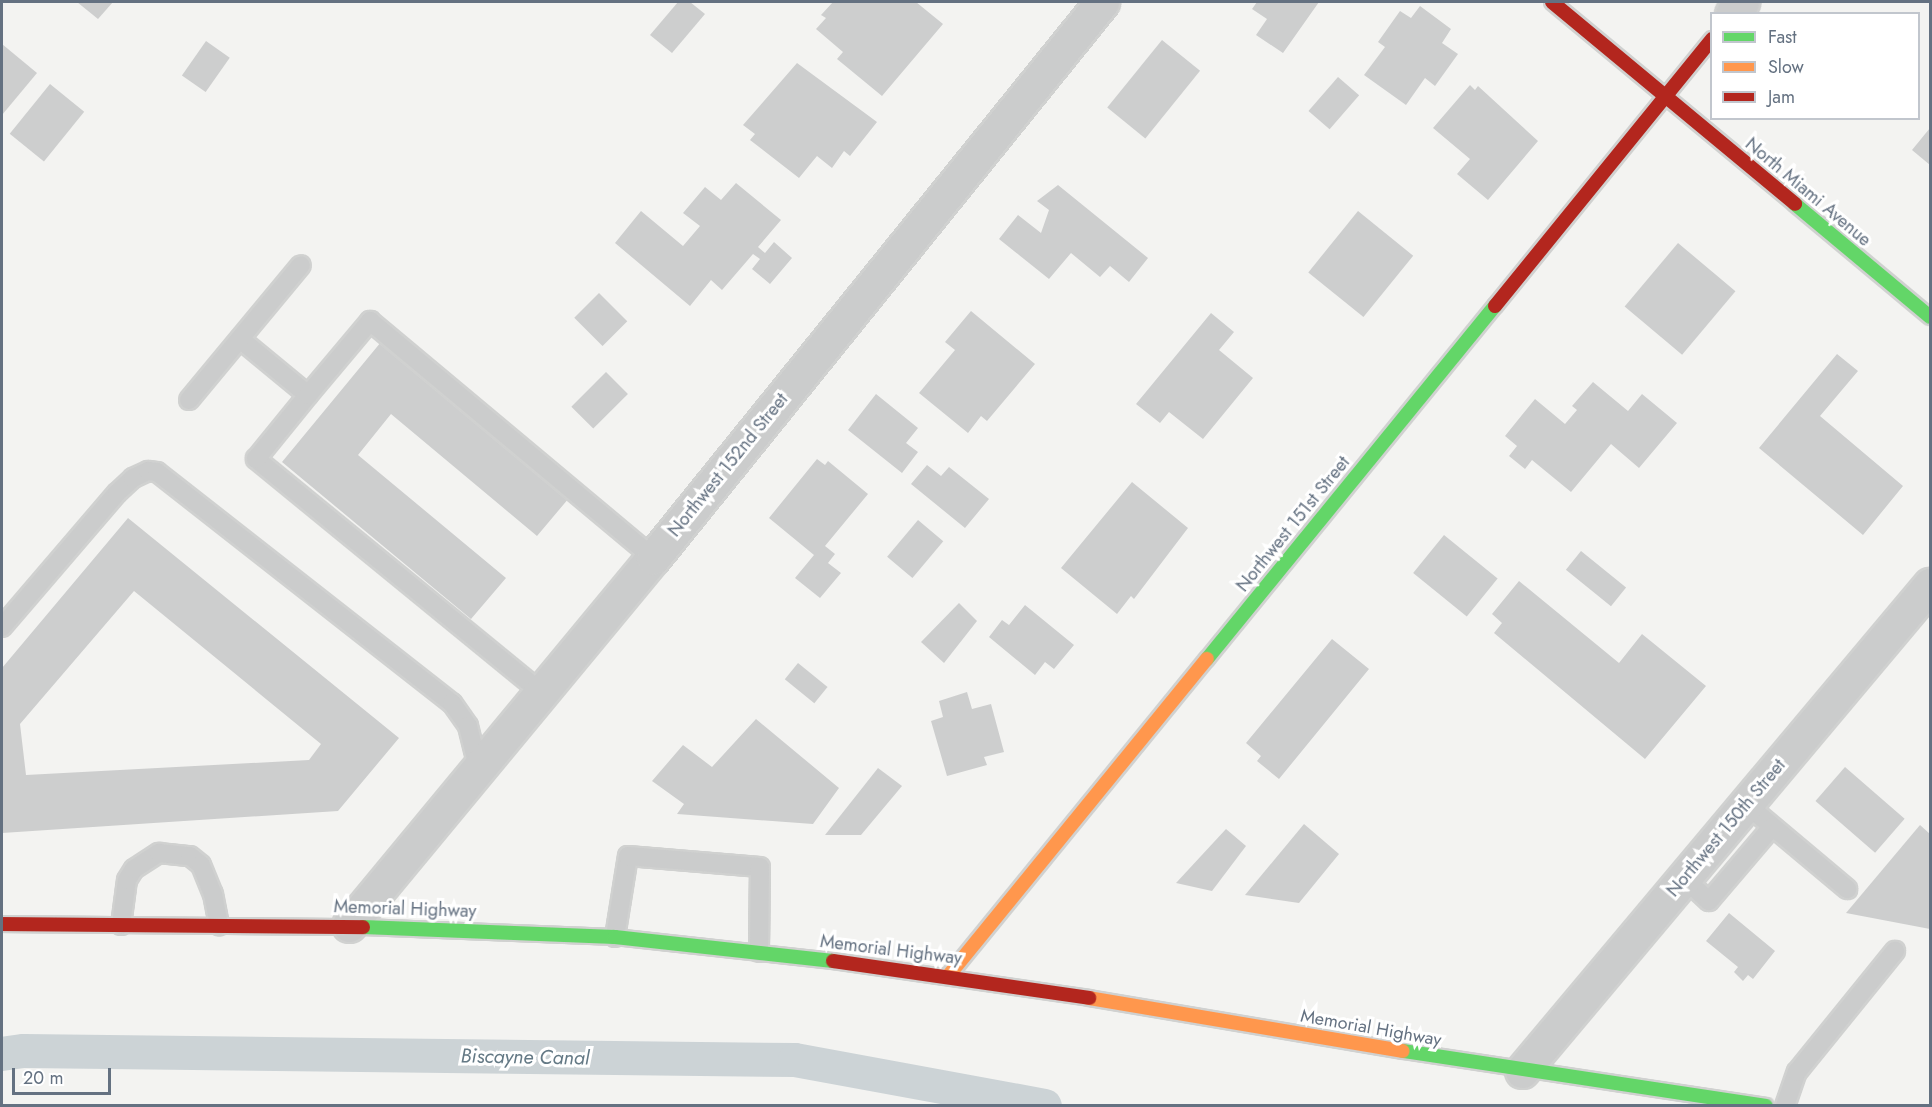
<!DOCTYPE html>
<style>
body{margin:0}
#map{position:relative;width:1932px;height:1107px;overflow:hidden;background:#f3f3f1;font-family:Jost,sans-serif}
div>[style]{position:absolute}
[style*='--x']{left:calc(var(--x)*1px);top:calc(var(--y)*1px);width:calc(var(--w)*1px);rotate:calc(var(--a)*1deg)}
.canal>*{height:34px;margin:-17px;padding:0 17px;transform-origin:17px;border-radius:17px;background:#ccd3d6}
.building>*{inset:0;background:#cdcece;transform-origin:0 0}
.roads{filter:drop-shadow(2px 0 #d0d1d0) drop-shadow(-2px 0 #d0d1d0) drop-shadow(0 2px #d0d1d0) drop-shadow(0 -2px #d0d1d0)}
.lane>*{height:18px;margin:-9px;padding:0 9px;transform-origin:9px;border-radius:9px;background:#cbcccc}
.street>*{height:33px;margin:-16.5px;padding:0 16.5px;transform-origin:16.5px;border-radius:16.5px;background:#cbcccc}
.fast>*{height:14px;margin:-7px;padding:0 7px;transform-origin:7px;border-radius:7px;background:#63d668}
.slow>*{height:14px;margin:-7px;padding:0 7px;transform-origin:7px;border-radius:7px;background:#ff974d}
.jam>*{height:14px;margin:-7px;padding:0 7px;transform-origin:7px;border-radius:7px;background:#b3261e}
span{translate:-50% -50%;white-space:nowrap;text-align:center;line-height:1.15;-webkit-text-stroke:6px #fff;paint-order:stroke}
.street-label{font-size:18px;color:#647181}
.water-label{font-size:20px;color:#647985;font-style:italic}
.frame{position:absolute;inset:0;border:3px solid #647181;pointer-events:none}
.legend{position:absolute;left:1710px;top:12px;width:210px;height:108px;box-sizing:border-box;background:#fff;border:2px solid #c1c6cd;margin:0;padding:8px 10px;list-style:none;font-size:18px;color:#647181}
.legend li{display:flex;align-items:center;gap:12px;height:30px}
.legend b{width:30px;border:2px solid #c1c6cd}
.scale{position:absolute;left:12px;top:1068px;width:99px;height:27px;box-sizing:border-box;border:3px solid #647181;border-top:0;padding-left:8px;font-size:18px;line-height:21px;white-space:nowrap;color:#647181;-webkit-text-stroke:4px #fff;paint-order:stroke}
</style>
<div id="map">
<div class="canal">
<i style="--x:2;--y:1054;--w:22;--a:-8"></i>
<i style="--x:24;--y:1051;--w:771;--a:0.67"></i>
<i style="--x:795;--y:1060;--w:254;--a:10.4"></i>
</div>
<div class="building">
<i style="clip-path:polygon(77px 2px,113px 2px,98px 19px)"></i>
<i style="clip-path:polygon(678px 2px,690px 2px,705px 14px,672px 53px,650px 35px)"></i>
<i style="clip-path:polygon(833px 2px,916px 2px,943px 24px,882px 96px,837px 59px,843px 52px,816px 29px,826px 18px,821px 15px)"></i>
<i style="clip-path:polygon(1257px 2px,1319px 2px,1283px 53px,1256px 35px,1267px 19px,1252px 9px)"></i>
<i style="clip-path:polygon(1420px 6px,1451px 29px,1442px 43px,1458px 54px,1435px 86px,1425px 78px,1406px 105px,1364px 75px,1385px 47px,1378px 42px,1400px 11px,1411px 18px)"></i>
<i style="left:1162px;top:40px;width:49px;height:87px;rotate:39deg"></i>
<i style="left:206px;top:41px;width:29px;height:42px;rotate:35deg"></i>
<i style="clip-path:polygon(2px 44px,37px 73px,2px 115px)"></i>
<i style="clip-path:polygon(797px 63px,877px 122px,850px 156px,844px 151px,832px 168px,817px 156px,799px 178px,750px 140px,755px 134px,743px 125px)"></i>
<i style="left:1338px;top:77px;width:28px;height:45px;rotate:41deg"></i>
<i style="left:50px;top:84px;width:44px;height:64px;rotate:39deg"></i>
<i style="clip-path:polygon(1470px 85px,1475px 90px,1478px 86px,1538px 141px,1488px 200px,1457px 174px,1470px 159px,1433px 128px)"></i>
<i style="clip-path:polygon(1930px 128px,1930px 165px,1912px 150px)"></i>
<i style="clip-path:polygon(736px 183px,781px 220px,758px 247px,765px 253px,774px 242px,792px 258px,770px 284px,752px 269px,760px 259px,753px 254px,722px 290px,711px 280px,690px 306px,615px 243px,641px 211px,683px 246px,700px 226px,683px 213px,705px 187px,721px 200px)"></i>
<i style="clip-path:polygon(1058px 185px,1148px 258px,1129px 282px,1110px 266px,1100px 277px,1071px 253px,1049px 279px,999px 239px,1018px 215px,1041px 233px,1049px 210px,1037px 201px)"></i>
<i style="left:1358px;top:211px;width:71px;height:79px;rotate:39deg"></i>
<i style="left:1678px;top:243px;width:75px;height:83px;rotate:40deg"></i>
<i style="left:599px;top:293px;width:40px;height:35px;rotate:45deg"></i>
<i style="clip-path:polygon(971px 311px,1035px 364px,987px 421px,981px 416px,968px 433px,919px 393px,955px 350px,945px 342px)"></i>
<i style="clip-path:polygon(1211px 313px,1234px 332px,1219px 350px,1253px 378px,1203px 439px,1169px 412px,1160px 423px,1136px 404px)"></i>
<i style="clip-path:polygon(381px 342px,569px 498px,537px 536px,391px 414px,358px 455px,506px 578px,471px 619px,282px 462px)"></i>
<i style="clip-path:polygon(1837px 354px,1858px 371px,1820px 416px,1903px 486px,1863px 535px,1759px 448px)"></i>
<i style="left:606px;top:372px;width:31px;height:49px;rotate:45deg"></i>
<i style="clip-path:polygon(1593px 382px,1628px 411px,1642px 394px,1677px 423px,1639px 468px,1611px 444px,1571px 492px,1532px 460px,1525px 469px,1509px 456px,1517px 446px,1505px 436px,1535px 399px,1565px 424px,1577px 410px,1572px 406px)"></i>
<i style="clip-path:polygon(876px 394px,918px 428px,906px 443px,918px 452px,902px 473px,848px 430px)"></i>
<i style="clip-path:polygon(817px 459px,825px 465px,828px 461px,868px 494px,825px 546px,835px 554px,828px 563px,841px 573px,820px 598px,795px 578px,814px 555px,769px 518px)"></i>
<i style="clip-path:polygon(927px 465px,941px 476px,949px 467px,989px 499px,965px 528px,911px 484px)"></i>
<i style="clip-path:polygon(1132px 482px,1188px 528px,1134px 599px,1131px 596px,1117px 614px,1061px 568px)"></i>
<i style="clip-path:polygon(evenodd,128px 518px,399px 738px,338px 811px,2px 833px,2px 668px,128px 518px,134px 591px,321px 744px,309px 760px,26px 775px,20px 724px,134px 591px)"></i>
<i style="left:918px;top:520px;width:33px;height:48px;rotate:40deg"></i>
<i style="left:1444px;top:535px;width:69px;height:49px;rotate:39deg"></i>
<i style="left:1581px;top:551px;width:58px;height:24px;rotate:39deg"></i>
<i style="clip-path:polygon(1519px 581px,1619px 663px,1642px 634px,1706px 686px,1645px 759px,1494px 633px,1502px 623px,1492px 614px)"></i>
<i style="clip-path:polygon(959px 603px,977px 621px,944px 663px,921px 642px)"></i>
<i style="clip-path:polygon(1025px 605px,1074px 645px,1054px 669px,1045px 662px,1035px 675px,989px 637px,1002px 620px,1009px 625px)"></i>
<i style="clip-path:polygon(1332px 639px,1369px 669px,1279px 779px,1257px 761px,1261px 756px,1246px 743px)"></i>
<i style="left:798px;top:663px;width:38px;height:21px;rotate:39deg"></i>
<i style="clip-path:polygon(967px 692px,972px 709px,991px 704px,1004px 752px,984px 757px,987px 765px,947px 776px,931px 721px,943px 717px,939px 701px)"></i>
<i style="clip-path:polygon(756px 719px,839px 788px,813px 824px,677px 814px,684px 804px,652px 781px,683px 745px,712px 767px)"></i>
<i style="left:1845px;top:767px;width:79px;height:45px;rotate:41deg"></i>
<i style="clip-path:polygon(878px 768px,902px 786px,861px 835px,825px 835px)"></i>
<i style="clip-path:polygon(1304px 824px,1339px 854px,1299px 903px,1245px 895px)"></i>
<i style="clip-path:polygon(1920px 825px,1930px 834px,1930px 929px,1846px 913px)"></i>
<i style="clip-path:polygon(1226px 829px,1246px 846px,1212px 891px,1176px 883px)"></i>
<i style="clip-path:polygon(1729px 913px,1775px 951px,1753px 979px,1748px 975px,1743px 981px,1734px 972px,1738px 967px,1706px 941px)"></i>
</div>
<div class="roads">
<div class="lane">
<i style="--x:240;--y:339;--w:88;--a:39.5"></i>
<i style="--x:189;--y:400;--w:175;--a:-50.3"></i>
<i style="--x:2;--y:627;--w:177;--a:-49.4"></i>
<i style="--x:117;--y:493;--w:22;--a:-43"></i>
<i style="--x:133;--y:478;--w:17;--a:-25"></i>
<i style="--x:148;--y:471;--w:9;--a:6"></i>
<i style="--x:157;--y:472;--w:375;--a:38.1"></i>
<i style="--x:452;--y:703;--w:28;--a:55"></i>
<i style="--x:468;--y:726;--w:46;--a:76.3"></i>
<i style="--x:542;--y:693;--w:370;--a:-140.7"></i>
<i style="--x:256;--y:459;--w:82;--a:-50.9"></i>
<i style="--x:308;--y:395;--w:97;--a:-50"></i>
<i style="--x:370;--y:321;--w:369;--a:39.9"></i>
<i style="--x:1747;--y:805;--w:131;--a:40"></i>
<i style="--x:1684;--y:878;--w:34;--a:43"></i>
<i style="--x:1709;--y:901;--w:97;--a:-49.6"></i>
<i style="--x:121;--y:925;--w:45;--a:-82.4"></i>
<i style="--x:127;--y:880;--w:13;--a:-58"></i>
<i style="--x:134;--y:869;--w:30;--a:-33"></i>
<i style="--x:159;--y:853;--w:31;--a:6"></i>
<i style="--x:190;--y:856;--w:14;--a:39"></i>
<i style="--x:201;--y:865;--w:31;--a:68"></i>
<i style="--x:213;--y:894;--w:32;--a:79"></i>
<i style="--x:615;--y:937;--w:82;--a:-80.9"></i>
<i style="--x:628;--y:856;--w:132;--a:4.8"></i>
<i style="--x:760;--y:867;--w:85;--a:90.7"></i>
<i style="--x:1785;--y:1106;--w:36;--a:-71"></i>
<i style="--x:1797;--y:1072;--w:156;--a:-51"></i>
</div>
<div class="street">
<i style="--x:1732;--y:14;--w:16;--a:-50"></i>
<i style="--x:349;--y:925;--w:477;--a:-50.4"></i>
<i style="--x:653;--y:558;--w:715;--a:-51.08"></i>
<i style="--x:1522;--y:1071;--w:635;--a:-49.99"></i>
</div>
<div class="fast">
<i style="--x:1795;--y:204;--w:176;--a:39.9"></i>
<i style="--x:1207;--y:659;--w:456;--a:-50.8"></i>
<i style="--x:363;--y:927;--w:252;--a:2.3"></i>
<i style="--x:615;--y:937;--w:219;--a:6.3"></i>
<i style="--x:1403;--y:1051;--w:367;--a:8.6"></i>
</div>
<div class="slow">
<i style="--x:949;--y:975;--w:408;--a:-50.8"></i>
<i style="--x:1089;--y:998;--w:318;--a:9.6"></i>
</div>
<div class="jam">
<i style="--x:1552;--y:2;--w:316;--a:39.7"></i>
<i style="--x:1495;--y:306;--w:344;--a:-50.9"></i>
<i style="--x:2;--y:924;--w:361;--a:0.5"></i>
<i style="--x:833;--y:961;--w:259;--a:8.2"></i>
</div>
</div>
<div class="street-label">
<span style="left:1808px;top:192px;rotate:40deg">North Miami Avenue</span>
<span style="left:728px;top:465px;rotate:-51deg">Northwest 152nd Street</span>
<span style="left:1293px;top:524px;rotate:-51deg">Northwest 151st Street</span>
<span style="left:1726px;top:828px;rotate:-50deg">Northwest 150th Street</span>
<span style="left:405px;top:909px;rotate:2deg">Memorial Highway</span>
<span style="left:891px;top:950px;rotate:7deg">Memorial Highway</span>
<span style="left:1371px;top:1028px;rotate:10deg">Memorial Highway</span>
</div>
<div class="water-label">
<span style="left:525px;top:1057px;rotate:1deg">Biscayne Canal</span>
</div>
<div class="frame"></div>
<ul class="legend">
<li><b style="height:8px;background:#63d668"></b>Fast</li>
<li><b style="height:8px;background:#ff974d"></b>Slow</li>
<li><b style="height:8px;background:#b3261e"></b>Jam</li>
</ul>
<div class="scale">20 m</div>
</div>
